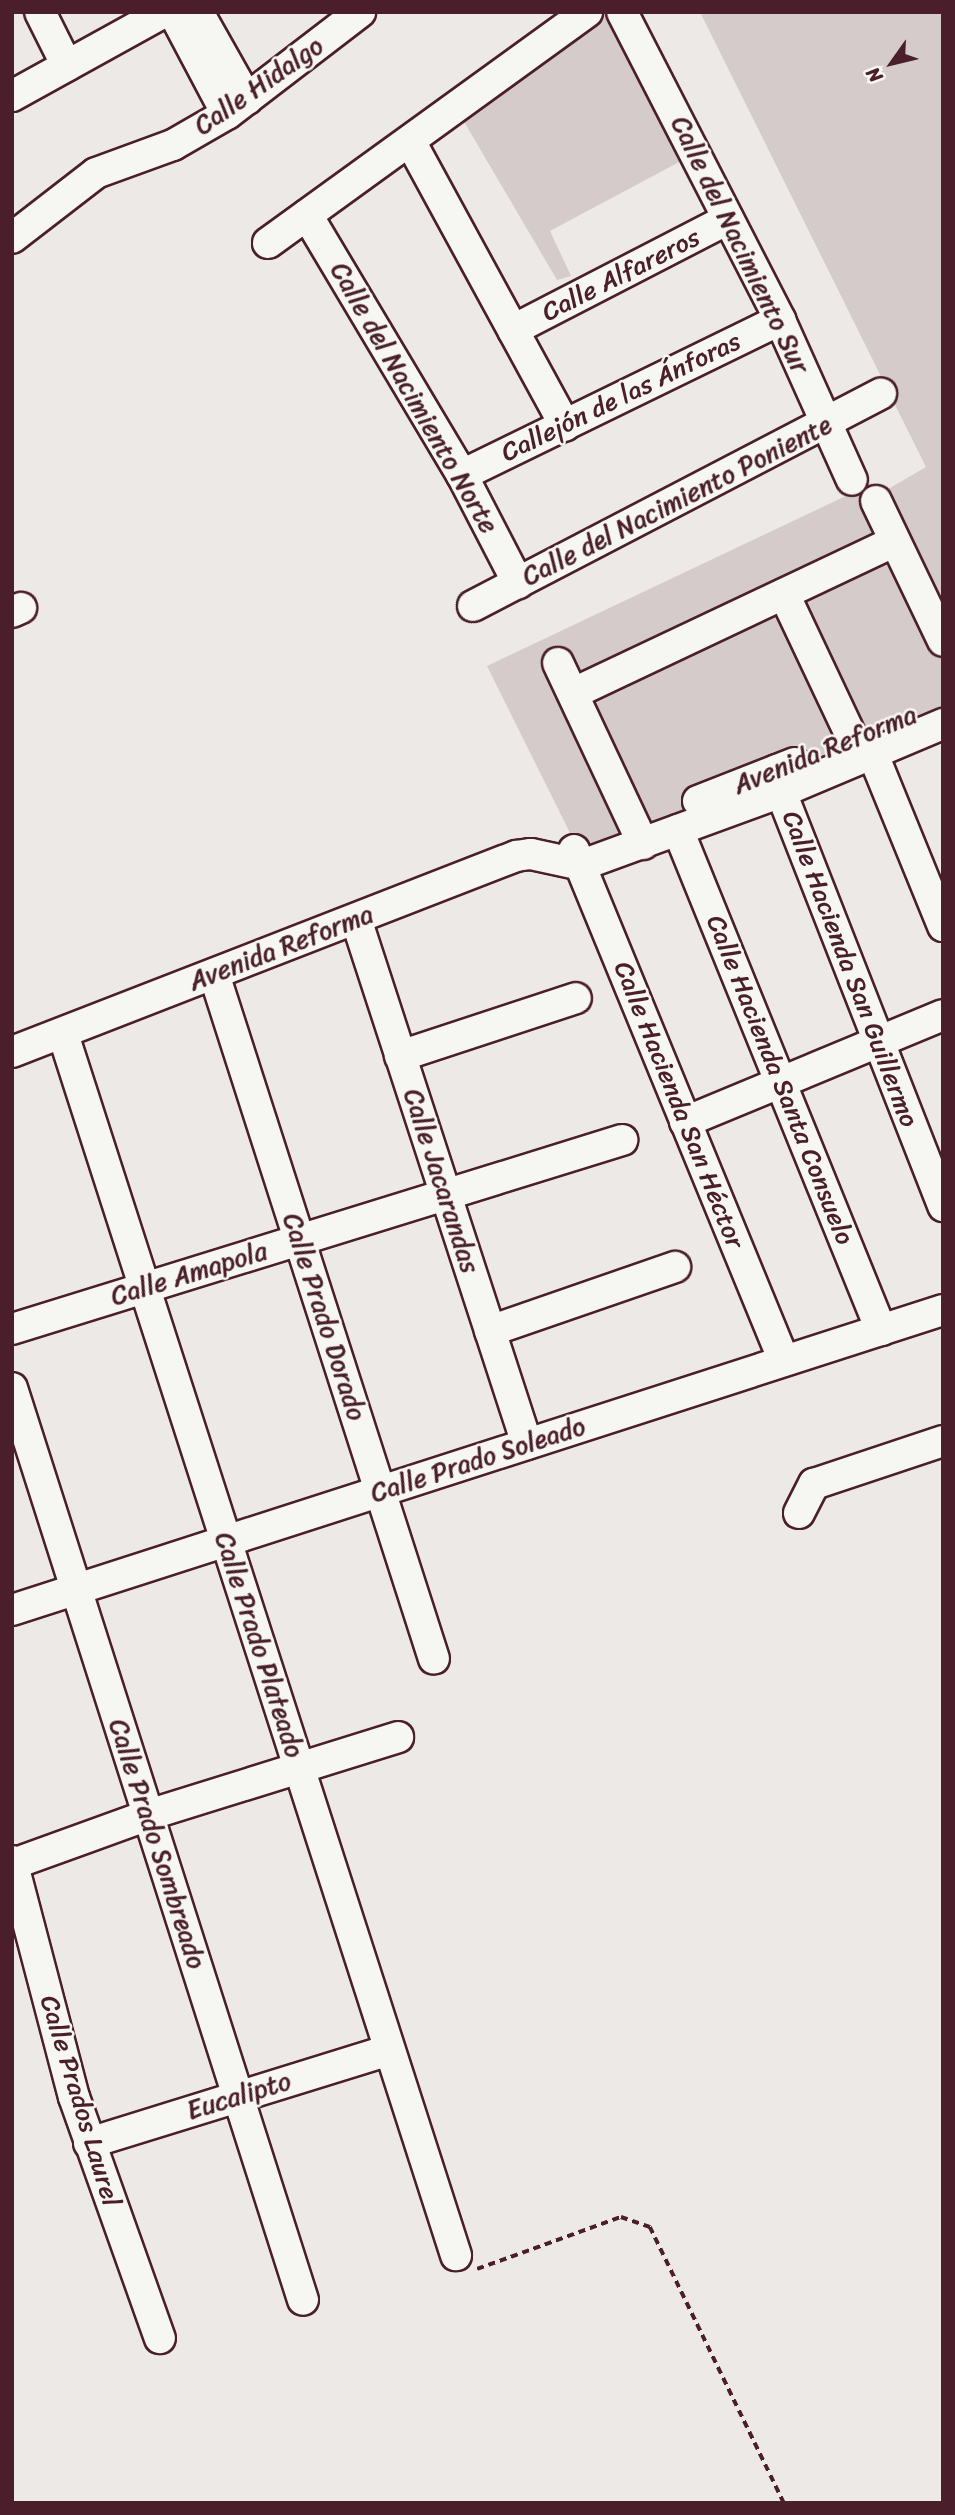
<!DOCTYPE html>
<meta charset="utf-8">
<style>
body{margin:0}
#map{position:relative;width:955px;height:2515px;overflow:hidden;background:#ece9e6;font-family:Sriracha,sans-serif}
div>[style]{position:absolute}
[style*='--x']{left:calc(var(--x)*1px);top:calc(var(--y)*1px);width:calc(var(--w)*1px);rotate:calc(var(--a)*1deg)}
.green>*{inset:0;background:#d4cbca}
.path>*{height:3.5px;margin-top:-1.75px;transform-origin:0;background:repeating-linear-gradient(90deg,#4a1f2b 0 7px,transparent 0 12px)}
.roads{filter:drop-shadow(2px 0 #4a1f2b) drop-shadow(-2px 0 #4a1f2b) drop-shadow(0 2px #4a1f2b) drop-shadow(0 -2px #4a1f2b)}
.minor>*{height:30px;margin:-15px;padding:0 15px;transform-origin:15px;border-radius:15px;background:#f6f6f2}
span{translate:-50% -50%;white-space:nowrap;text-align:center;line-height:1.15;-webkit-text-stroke:5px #f6f6f2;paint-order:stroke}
.street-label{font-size:26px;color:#4a1f2b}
.frame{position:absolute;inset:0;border:14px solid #4a1f2b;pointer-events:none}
.north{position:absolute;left:857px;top:28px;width:70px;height:70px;-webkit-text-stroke:5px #f6f6f2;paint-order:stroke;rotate:236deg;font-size:19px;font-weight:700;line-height:28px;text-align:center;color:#4a1f2b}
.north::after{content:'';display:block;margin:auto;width:24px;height:32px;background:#4a1f2b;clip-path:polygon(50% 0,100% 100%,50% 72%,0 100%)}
</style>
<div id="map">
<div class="green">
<i style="clip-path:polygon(599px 12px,605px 12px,681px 161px,550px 231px,571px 276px,557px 280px,463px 120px)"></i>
<i style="clip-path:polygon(700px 12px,943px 12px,943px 708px,581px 855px,487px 666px,871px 484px,878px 495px,926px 467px)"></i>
</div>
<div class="path">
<i style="--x:477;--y:2269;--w:153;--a:-19.9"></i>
<i style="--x:621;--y:2217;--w:31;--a:19"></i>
<i style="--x:650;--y:2227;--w:307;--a:64.1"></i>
</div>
<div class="roads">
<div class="minor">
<i style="--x:40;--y:12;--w:60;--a:63.4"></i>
<i style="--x:173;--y:12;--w:115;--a:62.1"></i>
<i style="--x:198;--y:12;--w:100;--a:60.6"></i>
<i style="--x:622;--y:12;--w:346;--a:62.8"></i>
<i style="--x:780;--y:320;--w:175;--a:65.8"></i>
<i style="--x:12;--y:96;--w:174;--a:-28.9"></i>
<i style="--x:410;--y:141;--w:324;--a:61.4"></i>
<i style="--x:307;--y:215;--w:303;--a:59.2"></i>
<i style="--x:462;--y:475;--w:122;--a:62.6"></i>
<i style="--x:12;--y:238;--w:106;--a:-37.7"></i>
<i style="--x:96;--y:173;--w:82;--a:-20"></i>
<i style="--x:173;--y:145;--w:62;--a:-29.9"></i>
<i style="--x:227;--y:114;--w:168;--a:-37.5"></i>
<i style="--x:268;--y:243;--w:394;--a:-35.9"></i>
<i style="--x:513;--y:330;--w:242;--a:-27.3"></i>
<i style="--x:462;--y:475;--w:354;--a:-26"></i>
<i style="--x:876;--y:501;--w:155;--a:64.4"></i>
<i style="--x:784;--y:594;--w:161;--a:64.7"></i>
<i style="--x:473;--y:606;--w:460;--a:-27.5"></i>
<i style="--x:12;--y:612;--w:10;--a:-24"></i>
<i style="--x:558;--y:663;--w:200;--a:64.8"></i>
<i style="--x:574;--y:693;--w:354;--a:-25.3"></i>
<i style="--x:872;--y:752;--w:188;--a:67.8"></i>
<i style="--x:777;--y:770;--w:22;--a:80"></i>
<i style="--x:781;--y:792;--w:445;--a:68.6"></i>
<i style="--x:698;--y:801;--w:104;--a:-21.4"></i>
<i style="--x:678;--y:830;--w:540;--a:67.9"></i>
<i style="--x:574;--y:850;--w:552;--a:67.66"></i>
<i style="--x:356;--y:919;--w:552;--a:71.96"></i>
<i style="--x:214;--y:974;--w:719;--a:72.19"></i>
<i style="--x:63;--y:1034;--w:1283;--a:72.16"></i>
<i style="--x:12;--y:1052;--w:541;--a:-21.25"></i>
<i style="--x:516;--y:856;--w:15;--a:-8"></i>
<i style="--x:531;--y:854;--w:52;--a:12.2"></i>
<i style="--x:582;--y:865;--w:212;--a:-20.1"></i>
<i style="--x:781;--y:792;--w:176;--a:-22.8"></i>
<i style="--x:400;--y:1056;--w:185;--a:-18.2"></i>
<i style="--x:685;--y:1122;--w:279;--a:-22.5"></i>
<i style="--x:12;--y:1329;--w:639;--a:-17.21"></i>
<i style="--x:490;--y:1331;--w:196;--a:-19.1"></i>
<i style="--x:12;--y:1388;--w:957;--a:72.3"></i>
<i style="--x:799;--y:1513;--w:33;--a:-63"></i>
<i style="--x:814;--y:1484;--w:136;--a:-18.4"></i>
<i style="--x:12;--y:1610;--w:978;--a:-17.86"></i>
<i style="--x:12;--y:1861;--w:244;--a:75.3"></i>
<i style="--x:74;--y:2097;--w:256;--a:70.4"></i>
<i style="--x:13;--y:1864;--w:144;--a:-19.9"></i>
<i style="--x:148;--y:1815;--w:262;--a:-17.3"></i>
<i style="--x:89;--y:2143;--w:314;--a:-17.2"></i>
</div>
</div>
<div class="street-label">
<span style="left:259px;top:86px;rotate:-35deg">Calle Hidalgo</span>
<span style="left:740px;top:245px;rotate:64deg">Calle del Nacimiento Sur</span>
<span style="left:621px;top:275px;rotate:-27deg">Calle Alfareros</span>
<span style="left:621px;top:397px;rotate:-26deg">Callejón de las Ánforas</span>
<span style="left:414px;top:398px;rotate:60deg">Calle del Nacimiento Norte</span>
<span style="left:677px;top:501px;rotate:-27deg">Calle del Nacimiento Poniente</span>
<span style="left:825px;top:750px;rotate:-22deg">Avenida Reforma</span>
<span style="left:281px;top:948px;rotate:-21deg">Avenida Reforma</span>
<span style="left:850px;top:969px;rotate:69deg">Calle Hacienda San Guillermo</span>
<span style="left:780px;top:1080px;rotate:68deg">Calle Hacienda Santa Consuelo</span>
<span style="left:679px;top:1105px;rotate:68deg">Calle Hacienda San Héctor</span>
<span style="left:441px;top:1181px;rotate:72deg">Calle Jacarandas</span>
<span style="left:189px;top:1274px;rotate:-17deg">Calle Amapola</span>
<span style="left:324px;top:1317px;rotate:72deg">Calle Prado Dorado</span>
<span style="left:478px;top:1460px;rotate:-18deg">Calle Prado Soleado</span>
<span style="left:259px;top:1645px;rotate:72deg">Calle Prado Plateado</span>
<span style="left:157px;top:1844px;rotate:72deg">Calle Prado Sombreado</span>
<span style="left:239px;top:2096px;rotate:-17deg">Eucalipto</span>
<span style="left:80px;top:2101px;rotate:73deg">Calle Prados Laurel</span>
</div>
<div class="frame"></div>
<div class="north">N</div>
</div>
